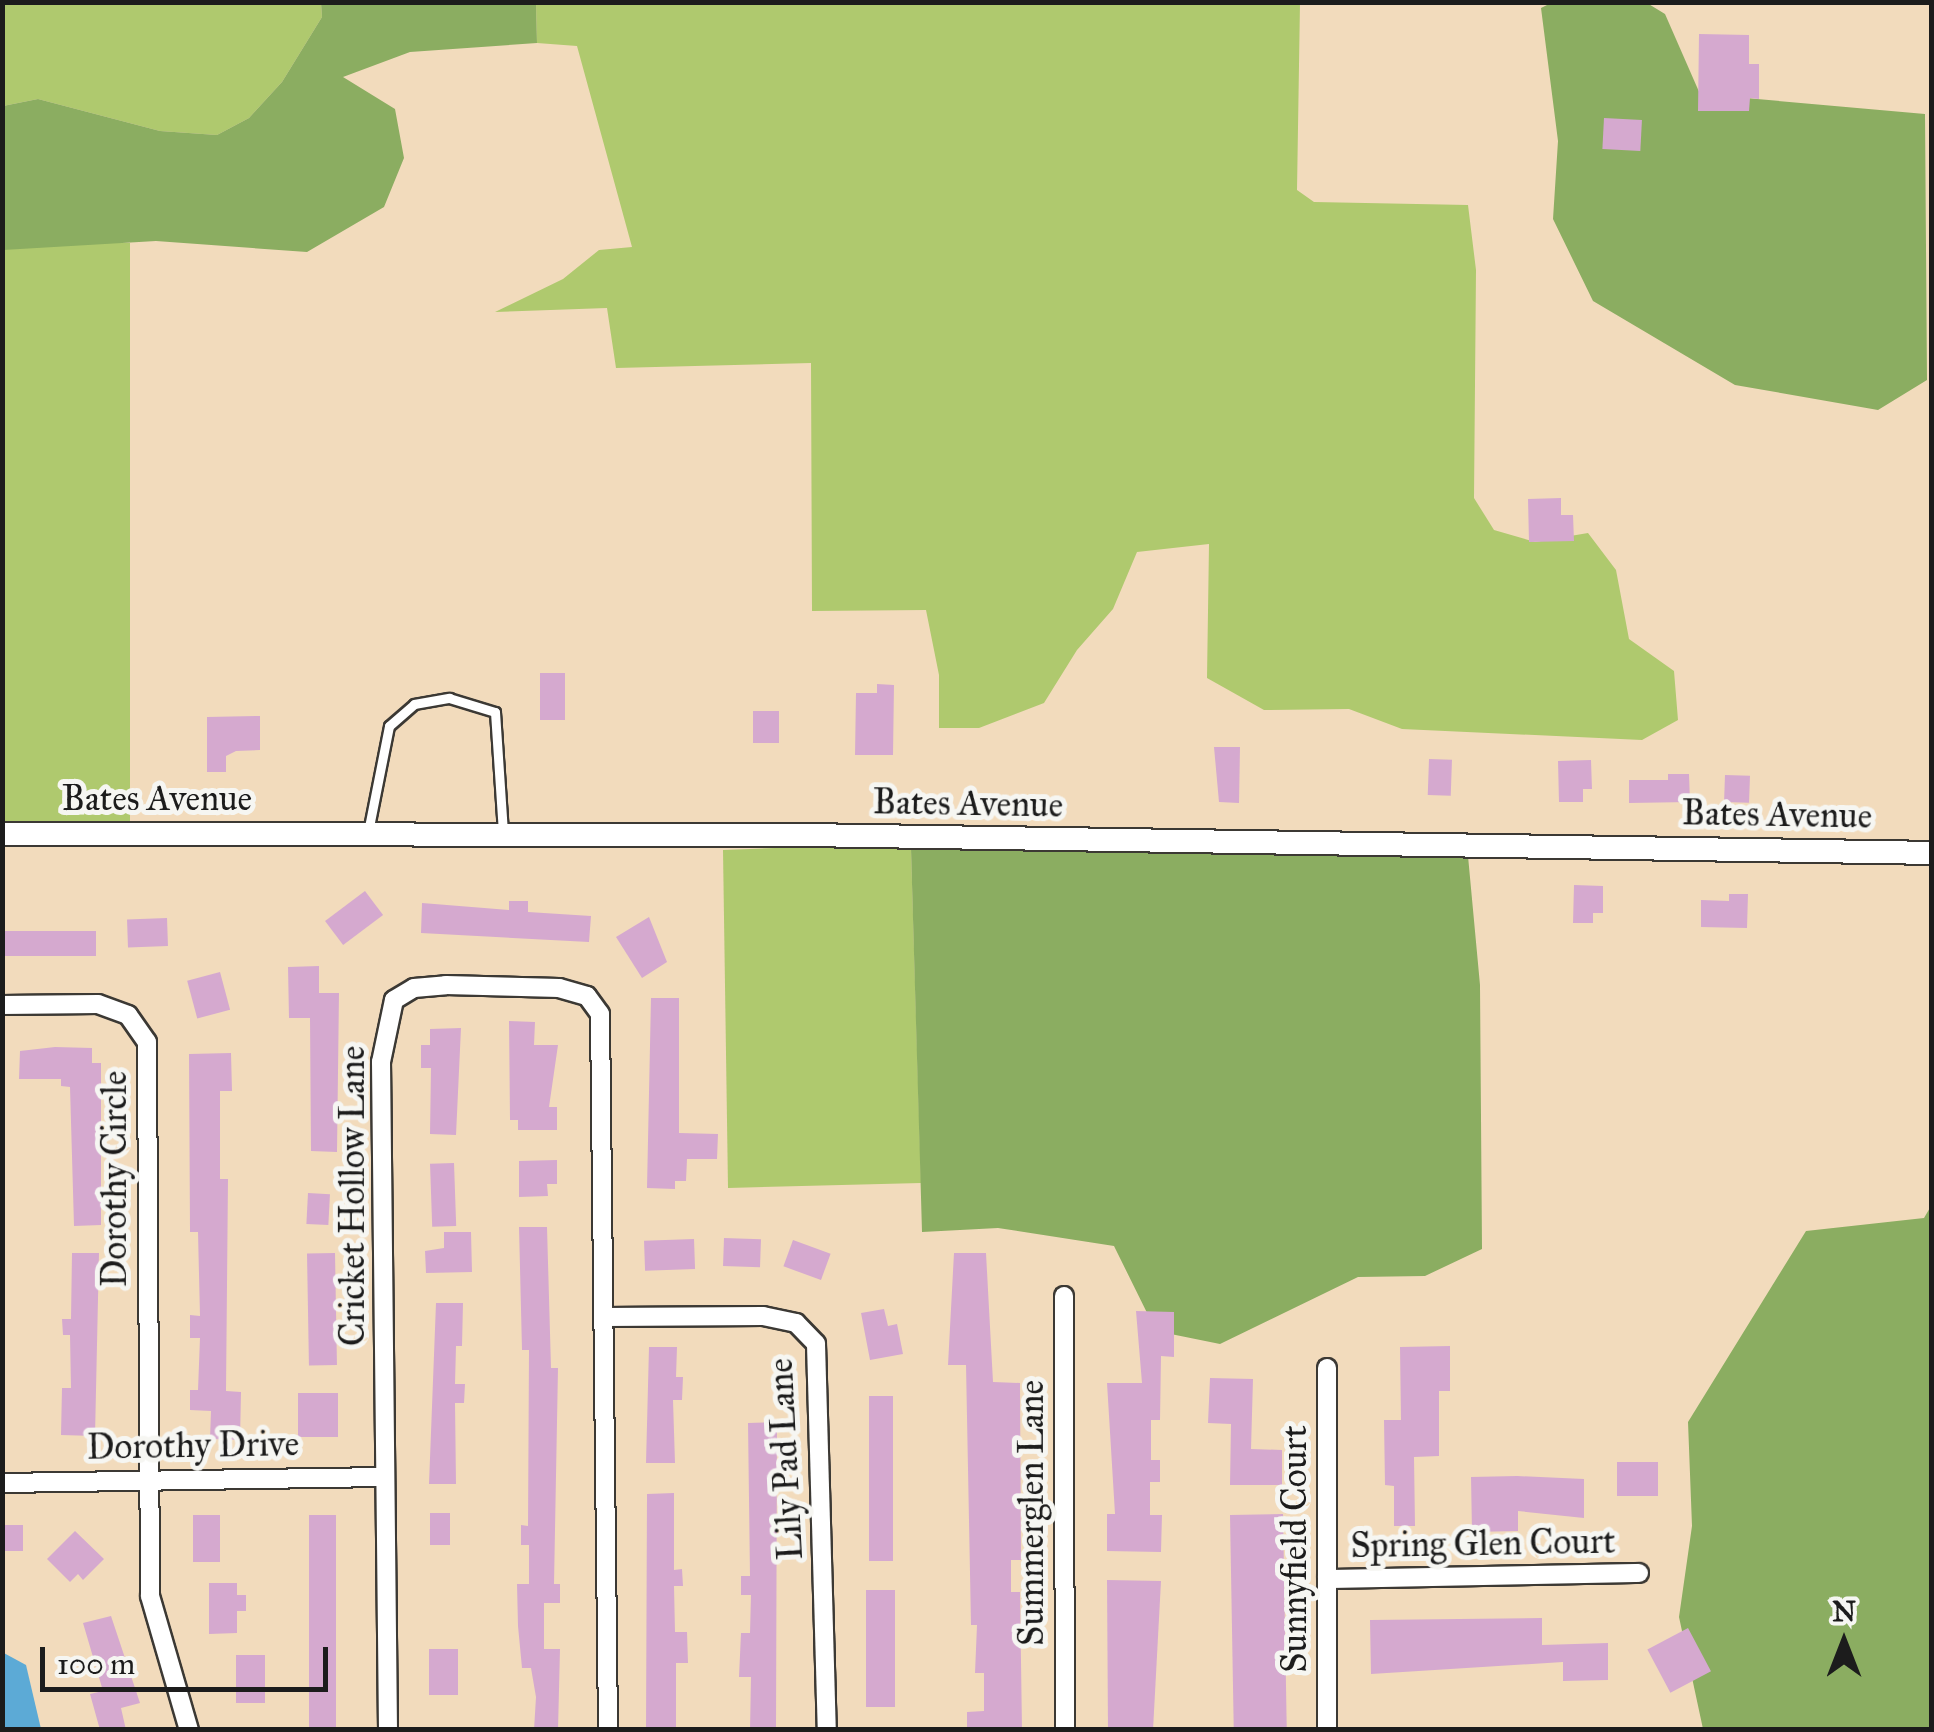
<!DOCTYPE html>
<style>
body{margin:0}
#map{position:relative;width:1934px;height:1732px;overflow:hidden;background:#f2dbbc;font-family:"IM FELL Great Primer",serif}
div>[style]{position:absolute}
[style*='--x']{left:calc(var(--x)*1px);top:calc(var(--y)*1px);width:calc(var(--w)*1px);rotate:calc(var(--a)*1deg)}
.green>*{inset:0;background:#afc96e;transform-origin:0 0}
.forest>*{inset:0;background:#8bad61}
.water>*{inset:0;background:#5caad6}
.building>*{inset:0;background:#d5a9cf;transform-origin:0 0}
.roads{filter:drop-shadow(2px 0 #3c3934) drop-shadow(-2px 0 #3c3934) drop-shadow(0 2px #3c3934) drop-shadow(0 -2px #3c3934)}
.service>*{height:9px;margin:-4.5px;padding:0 4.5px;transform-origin:4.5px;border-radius:4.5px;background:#fff}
.minor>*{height:18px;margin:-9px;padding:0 9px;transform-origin:9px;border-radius:9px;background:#fff}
.tertiary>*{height:22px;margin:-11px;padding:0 11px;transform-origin:11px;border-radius:11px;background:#fff}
span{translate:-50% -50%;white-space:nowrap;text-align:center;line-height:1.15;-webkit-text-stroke:10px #f6f6f2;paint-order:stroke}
.street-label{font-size:35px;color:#1c1c1c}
.frame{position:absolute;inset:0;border:5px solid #1c1c1c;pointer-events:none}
.north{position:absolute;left:1794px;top:1592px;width:100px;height:100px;-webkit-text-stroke:8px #f6f6f2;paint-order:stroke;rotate:0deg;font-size:28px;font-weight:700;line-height:40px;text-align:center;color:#1c1c1c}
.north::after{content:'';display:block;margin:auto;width:35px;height:45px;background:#1c1c1c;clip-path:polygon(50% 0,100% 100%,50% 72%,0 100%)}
.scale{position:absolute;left:40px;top:1647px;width:288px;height:45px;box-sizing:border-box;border:5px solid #1c1c1c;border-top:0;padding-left:12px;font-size:30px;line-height:35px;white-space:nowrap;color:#1c1c1c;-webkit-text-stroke:8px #f6f6f2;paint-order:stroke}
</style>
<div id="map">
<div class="green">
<i style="clip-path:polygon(3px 3px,321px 3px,322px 17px,282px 82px,249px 118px,217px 135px,160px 131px,38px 99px,3px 106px)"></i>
<i style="clip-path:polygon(536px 3px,1300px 3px,1297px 190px,1314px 202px,1468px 205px,1476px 270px,1474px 498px,1494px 530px,1535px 542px,1588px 533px,1616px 570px,1629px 639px,1674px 671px,1678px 720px,1642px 740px,1402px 729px,1349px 709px,1264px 710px,1207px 678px,1209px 544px,1137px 552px,1113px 609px,1077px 650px,1044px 703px,979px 728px,939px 728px,939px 675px,926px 610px,812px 611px,811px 363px,616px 368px,607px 308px,495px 312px,563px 279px,599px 250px,632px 247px,577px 46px,537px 43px)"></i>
<i style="left:130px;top:243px;width:580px;height:128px;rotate:90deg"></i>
<i style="clip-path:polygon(800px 847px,911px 849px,921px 1183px,728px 1188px,723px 850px)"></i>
</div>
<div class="forest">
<i style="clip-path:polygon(321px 3px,536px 3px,537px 43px,410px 52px,343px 77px,395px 109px,404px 158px,384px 207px,307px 252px,156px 241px,3px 250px,3px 106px,38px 99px,160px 131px,217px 135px,249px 118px,282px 82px,322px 17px)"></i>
<i style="clip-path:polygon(1551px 3px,1647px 3px,1665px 14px,1700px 94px,1925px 114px,1927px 380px,1878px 410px,1735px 385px,1593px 301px,1553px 219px,1558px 141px,1541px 8px)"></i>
<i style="clip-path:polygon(911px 849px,1468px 856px,1480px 985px,1482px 1249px,1425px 1276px,1358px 1277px,1220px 1344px,1156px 1331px,1114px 1246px,998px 1228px,922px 1232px)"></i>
<i style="clip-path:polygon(1931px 1206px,1931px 1729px,1703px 1729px,1679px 1617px,1692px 1526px,1688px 1422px,1806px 1231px,1924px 1218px)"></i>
</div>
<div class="water">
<i style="clip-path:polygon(2px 1652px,26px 1665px,41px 1729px,3px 1729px)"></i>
</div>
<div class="building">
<i style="clip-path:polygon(1699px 34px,1749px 35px,1749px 64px,1759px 64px,1759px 99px,1750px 98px,1749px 111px,1698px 111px)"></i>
<i style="left:1604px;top:118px;width:38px;height:31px;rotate:3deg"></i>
<i style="clip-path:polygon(1561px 498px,1561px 515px,1573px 515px,1574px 541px,1529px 542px,1528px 499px)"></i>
<i style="left:540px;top:673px;width:25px;height:47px"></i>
<i style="clip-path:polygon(877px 684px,894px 685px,893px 755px,855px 755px,856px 693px,877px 693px)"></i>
<i style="left:753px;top:711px;width:26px;height:32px"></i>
<i style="clip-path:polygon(260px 716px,260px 750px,236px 751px,226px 756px,226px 772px,207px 772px,207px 717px)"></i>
<i style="clip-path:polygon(1214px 747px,1240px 747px,1239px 803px,1219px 802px)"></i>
<i style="left:1429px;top:759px;width:23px;height:36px;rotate:2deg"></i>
<i style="clip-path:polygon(1591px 760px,1592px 789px,1583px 789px,1583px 802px,1559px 802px,1558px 761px)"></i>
<i style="clip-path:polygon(1668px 774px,1689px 774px,1690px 802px,1629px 803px,1629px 780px,1668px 780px)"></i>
<i style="left:1725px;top:775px;width:25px;height:27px;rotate:2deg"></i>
<i style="clip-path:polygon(1574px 885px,1603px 886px,1603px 913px,1593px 913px,1593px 923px,1573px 923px)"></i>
<i style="left:365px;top:891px;width:30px;height:50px;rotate:53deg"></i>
<i style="clip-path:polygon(1729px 894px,1748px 894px,1747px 928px,1701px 927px,1701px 900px,1729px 901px)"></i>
<i style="clip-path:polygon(509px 901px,528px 901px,528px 912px,591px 916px,589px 942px,421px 933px,422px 903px,509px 910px)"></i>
<i style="clip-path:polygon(649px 917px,667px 962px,642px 978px,616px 937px)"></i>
<i style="left:167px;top:918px;width:28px;height:40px;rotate:88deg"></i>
<i style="left:96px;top:931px;width:25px;height:94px;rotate:90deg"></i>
<i style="clip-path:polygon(319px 966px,319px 993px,339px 993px,337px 1152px,311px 1151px,310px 1018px,289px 1018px,288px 967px)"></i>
<i style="left:220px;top:972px;width:39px;height:34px;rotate:75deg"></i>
<i style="clip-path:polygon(651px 998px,679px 998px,679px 1133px,718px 1134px,717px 1159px,687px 1159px,686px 1181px,675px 1181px,675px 1189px,647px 1188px)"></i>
<i style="clip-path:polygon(509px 1021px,535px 1022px,534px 1045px,558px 1045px,549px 1107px,557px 1107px,557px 1130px,518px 1130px,518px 1120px,510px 1120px)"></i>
<i style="clip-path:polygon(461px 1028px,456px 1135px,430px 1134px,431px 1068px,421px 1068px,421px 1045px,430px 1045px,430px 1029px)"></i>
<i style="clip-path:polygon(55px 1047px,92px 1048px,92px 1063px,101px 1063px,101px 1225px,74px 1226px,70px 1087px,61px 1086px,61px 1079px,19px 1079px,20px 1051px)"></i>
<i style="clip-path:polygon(231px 1053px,232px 1091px,220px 1091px,220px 1179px,228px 1179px,226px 1391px,241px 1392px,240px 1440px,210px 1439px,211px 1411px,190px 1410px,190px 1390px,198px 1390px,200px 1338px,190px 1338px,190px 1315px,200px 1316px,198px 1232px,190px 1232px,189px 1054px)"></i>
<i style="clip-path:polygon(557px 1160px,557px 1184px,547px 1184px,548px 1196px,519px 1197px,519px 1161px)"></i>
<i style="left:454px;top:1163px;width:63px;height:24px;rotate:88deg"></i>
<i style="left:308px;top:1193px;width:22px;height:31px;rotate:3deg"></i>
<i style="clip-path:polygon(519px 1227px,547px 1227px,551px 1368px,558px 1368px,554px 1584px,560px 1584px,560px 1603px,544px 1603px,544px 1649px,560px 1649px,558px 1730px,534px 1730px,536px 1697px,531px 1668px,522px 1668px,518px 1626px,517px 1584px,529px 1584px,529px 1545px,521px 1545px,521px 1525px,528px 1526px,529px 1350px,522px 1350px)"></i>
<i style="clip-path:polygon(444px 1232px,471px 1232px,472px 1272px,426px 1273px,425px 1251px,444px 1248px)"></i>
<i style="left:724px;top:1238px;width:37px;height:28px;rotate:2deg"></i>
<i style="left:694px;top:1239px;width:30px;height:50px;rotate:88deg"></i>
<i style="left:793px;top:1240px;width:40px;height:28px;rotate:20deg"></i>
<i style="clip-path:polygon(72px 1253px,99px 1253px,95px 1436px,61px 1435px,62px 1388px,71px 1388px,70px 1335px,63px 1335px,62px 1319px,71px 1319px)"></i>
<i style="left:335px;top:1253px;width:112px;height:28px;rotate:89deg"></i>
<i style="clip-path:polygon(954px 1253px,986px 1253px,993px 1382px,1020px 1383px,1021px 1560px,1011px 1560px,1011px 1592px,1020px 1592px,1022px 1730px,967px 1730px,967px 1712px,984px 1711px,984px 1673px,975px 1673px,977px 1625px,971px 1625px,966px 1365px,948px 1365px)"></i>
<i style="clip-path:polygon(436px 1303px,463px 1303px,462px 1346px,456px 1346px,455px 1384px,465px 1384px,464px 1403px,455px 1403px,456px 1484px,429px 1484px)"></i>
<i style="clip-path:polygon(884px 1309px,888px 1326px,897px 1324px,903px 1354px,870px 1360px,861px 1313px)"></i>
<i style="clip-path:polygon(1136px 1311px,1174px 1312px,1174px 1357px,1161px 1356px,1160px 1420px,1151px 1420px,1151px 1460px,1160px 1460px,1160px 1482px,1150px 1482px,1150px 1515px,1162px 1515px,1161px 1552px,1107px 1551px,1107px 1514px,1115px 1514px,1107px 1383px,1142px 1383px)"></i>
<i style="clip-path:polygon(1450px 1346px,1450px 1391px,1439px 1391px,1439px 1456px,1414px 1457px,1415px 1526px,1394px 1526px,1394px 1486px,1385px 1485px,1384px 1420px,1401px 1420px,1400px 1347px)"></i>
<i style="clip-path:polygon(649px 1347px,677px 1347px,676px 1377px,683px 1377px,682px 1400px,673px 1400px,675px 1463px,646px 1463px)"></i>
<i style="clip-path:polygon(1210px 1378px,1253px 1379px,1251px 1449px,1282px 1450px,1282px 1485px,1230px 1485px,1231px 1424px,1208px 1423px)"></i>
<i style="left:298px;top:1393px;width:40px;height:44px"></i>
<i style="left:893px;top:1396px;width:165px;height:24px;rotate:90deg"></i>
<i style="clip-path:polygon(777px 1422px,776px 1730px,750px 1730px,751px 1677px,739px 1677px,741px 1633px,750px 1633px,751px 1595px,741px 1595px,741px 1576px,750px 1576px,748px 1423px)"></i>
<i style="left:1617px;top:1462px;width:41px;height:34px"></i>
<i style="clip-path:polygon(1517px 1476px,1584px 1479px,1584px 1518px,1518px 1511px,1518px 1531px,1472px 1532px,1471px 1477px)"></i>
<i style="clip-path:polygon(674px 1493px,674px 1570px,682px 1569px,683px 1586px,674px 1586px,675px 1632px,687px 1632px,688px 1663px,676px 1663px,676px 1730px,646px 1730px,647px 1494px)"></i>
<i style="left:430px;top:1513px;width:20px;height:32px"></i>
<i style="left:1283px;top:1514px;width:216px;height:53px;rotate:89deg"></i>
<i style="left:193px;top:1515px;width:27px;height:47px"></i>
<i style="left:336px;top:1515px;width:215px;height:27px;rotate:90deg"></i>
<i style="left:2px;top:1525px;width:21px;height:26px"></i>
<i style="clip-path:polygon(75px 1531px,104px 1559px,83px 1580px,78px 1574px,70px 1582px,47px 1559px)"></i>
<i style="clip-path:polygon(1107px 1580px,1161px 1581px,1153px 1730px,1108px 1730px)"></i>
<i style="clip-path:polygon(209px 1583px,237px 1583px,237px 1595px,246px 1595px,246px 1611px,237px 1611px,237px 1633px,209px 1634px)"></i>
<i style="left:895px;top:1590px;width:117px;height:29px;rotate:90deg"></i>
<i style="clip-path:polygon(111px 1616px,140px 1703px,121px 1708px,126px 1730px,100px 1730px,90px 1694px,103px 1691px,83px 1623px)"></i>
<i style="clip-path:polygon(1542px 1618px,1542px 1645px,1608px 1643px,1608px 1680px,1563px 1681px,1563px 1662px,1371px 1674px,1370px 1620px)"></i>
<i style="left:1688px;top:1628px;width:49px;height:46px;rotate:62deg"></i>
<i style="left:429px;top:1649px;width:29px;height:46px"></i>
<i style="left:236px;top:1655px;width:29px;height:48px"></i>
</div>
<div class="roads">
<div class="service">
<i style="--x:368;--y:832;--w:108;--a:-78.8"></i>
<i style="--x:389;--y:726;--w:33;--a:-41"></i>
<i style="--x:414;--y:704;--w:36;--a:-10"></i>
<i style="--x:449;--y:698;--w:48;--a:16.9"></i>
<i style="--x:495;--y:712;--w:122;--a:86.2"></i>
</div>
<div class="minor">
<i style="--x:2;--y:1005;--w:96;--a:-0.6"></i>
<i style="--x:98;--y:1004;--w:32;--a:20"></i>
<i style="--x:128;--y:1015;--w:33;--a:55"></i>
<i style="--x:147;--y:1042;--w:554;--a:89.69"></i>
<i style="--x:150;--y:1596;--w:140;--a:73.8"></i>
<i style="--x:1064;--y:1296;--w:434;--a:89.9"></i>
<i style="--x:605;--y:1317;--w:158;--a:-0.4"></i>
<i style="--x:763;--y:1316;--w:34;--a:12"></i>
<i style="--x:796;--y:1323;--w:29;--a:46"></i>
<i style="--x:816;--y:1344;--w:386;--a:88.4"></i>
<i style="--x:1327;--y:1368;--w:362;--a:90"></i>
<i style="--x:2;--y:1483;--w:383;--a:-0.9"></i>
<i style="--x:1327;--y:1579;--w:312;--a:-1.1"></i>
<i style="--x:388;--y:1730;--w:668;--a:-90.6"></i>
<i style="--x:381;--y:1062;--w:63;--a:-78.2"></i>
<i style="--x:394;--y:1000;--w:23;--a:-31"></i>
<i style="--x:414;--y:988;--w:32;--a:-5"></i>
<i style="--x:446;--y:985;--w:113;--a:1.5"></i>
<i style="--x:559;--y:988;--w:29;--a:16"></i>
<i style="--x:587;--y:996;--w:22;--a:54"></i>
<i style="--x:600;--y:1014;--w:716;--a:89.36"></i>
</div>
<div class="tertiary">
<i style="--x:2;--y:834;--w:802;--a:0.07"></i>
<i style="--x:804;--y:835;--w:1128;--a:0.91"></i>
</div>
</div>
<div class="street-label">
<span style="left:157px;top:799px">Bates Avenue</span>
<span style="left:968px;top:804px;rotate:1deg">Bates Avenue</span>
<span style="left:1777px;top:815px;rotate:1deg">Bates Avenue</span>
<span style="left:115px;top:1179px;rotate:-90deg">Dorothy Circle</span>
<span style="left:353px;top:1196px;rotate:-90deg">Cricket Hollow Lane</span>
<span style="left:193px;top:1446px;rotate:-1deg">Dorothy Drive</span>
<span style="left:786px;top:1459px;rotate:-93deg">Lily Pad Lane</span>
<span style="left:1032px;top:1513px;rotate:-90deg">Summerglen Lane</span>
<span style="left:1483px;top:1544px;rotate:-1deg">Spring Glen Court</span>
<span style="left:1295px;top:1549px;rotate:-90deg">Sunnyfield Court</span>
</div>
<div class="frame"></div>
<div class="north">N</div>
<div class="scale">100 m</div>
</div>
